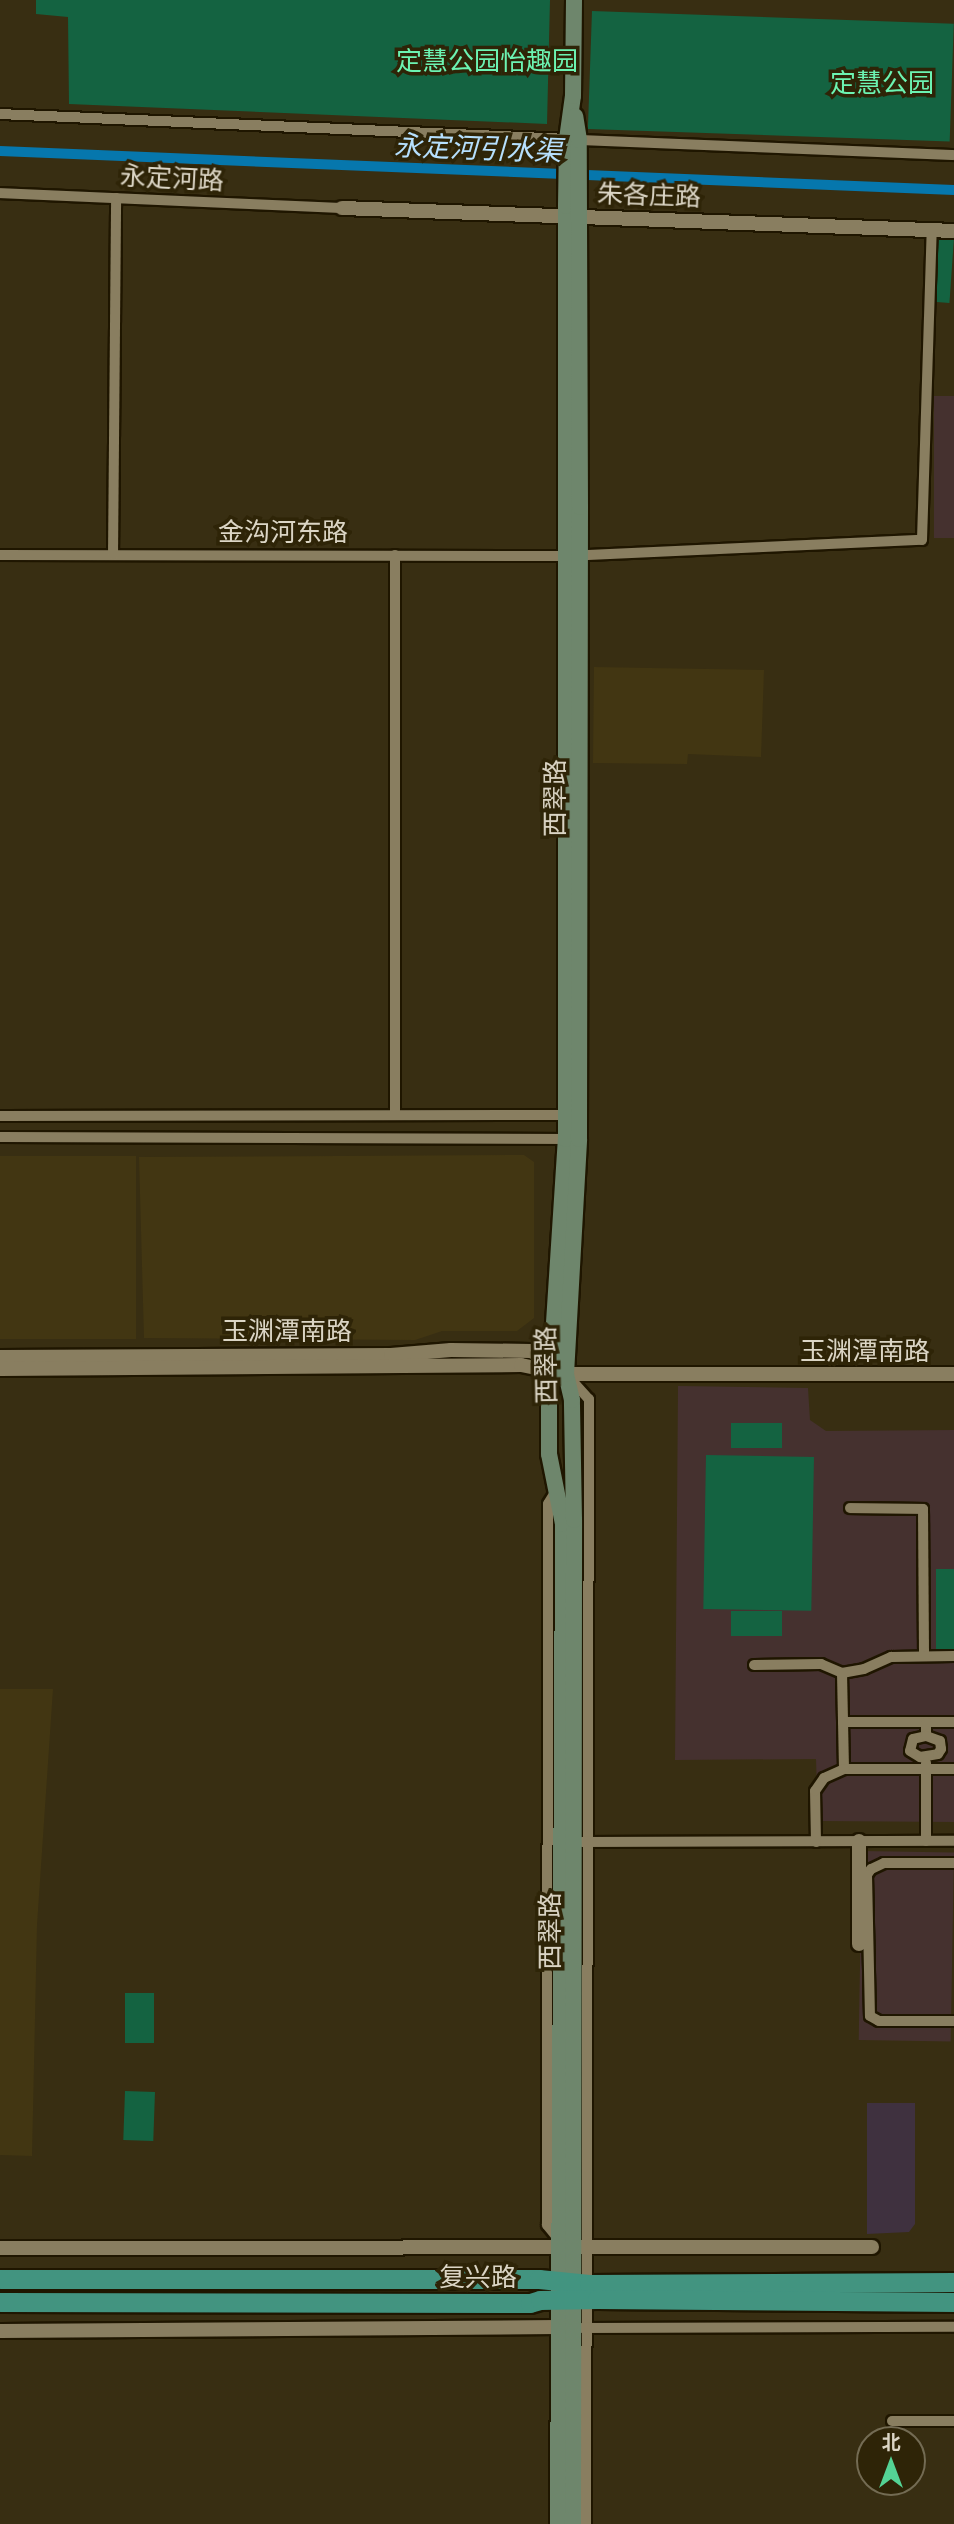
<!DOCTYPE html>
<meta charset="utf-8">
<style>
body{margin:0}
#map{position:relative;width:954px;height:2524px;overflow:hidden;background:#382e12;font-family:"PT Sans Narrow","Noto Sans SC",sans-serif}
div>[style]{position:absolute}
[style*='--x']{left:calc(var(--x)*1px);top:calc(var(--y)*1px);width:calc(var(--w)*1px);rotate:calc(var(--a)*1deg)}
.built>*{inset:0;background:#423612;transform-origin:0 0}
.education>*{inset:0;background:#45312f;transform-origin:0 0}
.medical>*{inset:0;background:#3f313f}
.green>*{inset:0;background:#146341;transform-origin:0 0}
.canal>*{height:10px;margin:-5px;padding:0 5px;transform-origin:5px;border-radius:5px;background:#0677ad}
.roads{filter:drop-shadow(2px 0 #1f1600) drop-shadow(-2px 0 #1f1600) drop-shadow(0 2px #1f1600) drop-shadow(0 -2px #1f1600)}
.minor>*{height:10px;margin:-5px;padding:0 5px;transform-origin:5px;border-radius:5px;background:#897e60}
.tertiary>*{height:14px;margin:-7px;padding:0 7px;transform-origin:7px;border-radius:7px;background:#897e60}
.secondary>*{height:16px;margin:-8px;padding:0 8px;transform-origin:8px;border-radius:8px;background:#6e866c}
.trunk>*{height:19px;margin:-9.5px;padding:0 9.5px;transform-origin:9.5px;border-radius:9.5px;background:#429480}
span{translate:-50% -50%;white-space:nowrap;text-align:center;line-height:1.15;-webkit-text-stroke:7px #2e2407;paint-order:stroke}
.park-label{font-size:26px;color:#6cf3b2}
.street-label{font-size:26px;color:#dbd5c5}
.water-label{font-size:28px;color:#b6e0fe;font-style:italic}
.north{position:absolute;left:856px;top:2426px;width:70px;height:70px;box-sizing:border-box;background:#2e2407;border:2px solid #736b53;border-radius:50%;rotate:0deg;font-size:19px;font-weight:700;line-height:28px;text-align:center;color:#dbd5c5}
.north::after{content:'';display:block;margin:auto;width:24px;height:32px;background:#54d395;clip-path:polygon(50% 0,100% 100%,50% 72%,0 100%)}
</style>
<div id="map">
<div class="built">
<i style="clip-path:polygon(594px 667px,764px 670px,761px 757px,688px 754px,687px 764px,593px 763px)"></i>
<i style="clip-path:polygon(524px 1155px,534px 1162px,534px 1318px,517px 1331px,442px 1331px,415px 1340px,144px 1338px,139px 1157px)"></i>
<i style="left:136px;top:1156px;width:183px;height:136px;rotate:90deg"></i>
<i style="clip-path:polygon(0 1689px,53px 1689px,37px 1925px,32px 2156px,0 2155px)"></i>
</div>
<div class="education">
<i style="left:934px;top:396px;width:20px;height:142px"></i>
<i style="clip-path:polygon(678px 1386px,808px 1388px,810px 1420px,826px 1431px,954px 1430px,954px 1822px,818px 1821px,816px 1759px,675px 1760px)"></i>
<i style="left:862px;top:1851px;width:92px;height:189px;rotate:1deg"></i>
</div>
<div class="medical">
<i style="clip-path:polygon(867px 2103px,915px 2103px,915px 2224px,909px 2232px,867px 2234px)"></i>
</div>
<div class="green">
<i style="clip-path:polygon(36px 0,550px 0,547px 124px,69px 104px,68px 17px,36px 14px)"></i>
<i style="left:592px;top:11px;width:362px;height:118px;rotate:2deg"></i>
<i style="left:938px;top:237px;width:16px;height:65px;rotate:4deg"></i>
<i style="left:731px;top:1423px;width:51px;height:25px"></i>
<i style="left:706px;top:1455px;width:108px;height:154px;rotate:1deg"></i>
<i style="left:936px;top:1569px;width:18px;height:85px"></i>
<i style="left:731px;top:1611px;width:51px;height:25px"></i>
<i style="left:125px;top:1993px;width:29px;height:50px"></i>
<i style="left:125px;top:2091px;width:30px;height:49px;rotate:2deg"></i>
</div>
<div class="canal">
<i style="--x:0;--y:151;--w:955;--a:2.34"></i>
</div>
<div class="roads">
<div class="minor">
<i style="--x:0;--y:114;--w:568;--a:2.52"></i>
<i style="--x:579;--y:140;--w:375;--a:2.3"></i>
<i style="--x:0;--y:193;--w:342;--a:2.5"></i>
<i style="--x:0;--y:555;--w:566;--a:0.1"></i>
<i style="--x:566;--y:556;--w:356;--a:-2.6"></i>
<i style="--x:922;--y:540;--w:310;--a:-88.2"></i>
<i style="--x:113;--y:555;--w:357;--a:-89.5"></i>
<i style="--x:395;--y:1114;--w:559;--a:-90"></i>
<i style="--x:0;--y:1116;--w:573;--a:-0.1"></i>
<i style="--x:0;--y:1137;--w:571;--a:0.2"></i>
<i style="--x:568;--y:1376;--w:31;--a:48"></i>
<i style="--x:589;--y:1399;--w:1125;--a:90.15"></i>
<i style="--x:556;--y:1491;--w:15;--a:122"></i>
<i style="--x:548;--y:1504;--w:721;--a:90.08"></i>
<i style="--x:547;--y:2225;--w:21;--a:51"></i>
<i style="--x:850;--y:1508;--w:73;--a:0.8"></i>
<i style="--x:923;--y:1509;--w:147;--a:89.6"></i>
<i style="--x:754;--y:1665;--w:67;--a:-0.9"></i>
<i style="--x:821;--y:1664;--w:23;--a:23"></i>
<i style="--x:842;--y:1673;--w:22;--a:-10"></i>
<i style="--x:864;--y:1669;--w:30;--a:-24"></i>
<i style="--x:891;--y:1657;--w:63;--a:-0.9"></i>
<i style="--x:842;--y:1673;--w:96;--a:88.8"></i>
<i style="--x:844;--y:1769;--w:110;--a:0"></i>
<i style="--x:843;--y:1722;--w:111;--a:0"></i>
<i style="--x:926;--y:1722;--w:14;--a:90"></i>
<i style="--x:926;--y:1736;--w:13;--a:167"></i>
<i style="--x:913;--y:1739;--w:12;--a:104"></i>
<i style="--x:910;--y:1751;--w:12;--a:31"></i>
<i style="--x:920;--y:1757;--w:18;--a:-9"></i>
<i style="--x:938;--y:1754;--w:6;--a:-59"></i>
<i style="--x:941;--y:1749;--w:8;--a:-97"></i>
<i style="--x:940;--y:1741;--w:15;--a:-160"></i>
<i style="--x:926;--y:1763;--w:78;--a:90"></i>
<i style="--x:582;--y:1842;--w:372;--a:-0.2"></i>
<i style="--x:816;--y:1842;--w:51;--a:-91.1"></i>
<i style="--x:815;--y:1791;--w:16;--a:-55"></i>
<i style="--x:824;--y:1778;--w:22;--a:-24"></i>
<i style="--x:954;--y:1863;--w:70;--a:180"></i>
<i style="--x:884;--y:1863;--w:14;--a:155"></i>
<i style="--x:871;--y:1869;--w:7;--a:124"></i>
<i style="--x:867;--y:1875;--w:141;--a:88.8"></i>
<i style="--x:870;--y:2016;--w:10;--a:29"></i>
<i style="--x:879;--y:2021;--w:75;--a:0"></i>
<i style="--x:582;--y:2328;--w:372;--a:-0.2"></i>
<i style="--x:892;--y:2421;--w:62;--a:0"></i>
</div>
<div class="tertiary">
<i style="--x:342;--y:208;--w:612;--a:2.15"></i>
<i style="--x:0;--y:1357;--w:391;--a:-0.3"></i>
<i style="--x:391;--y:1355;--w:60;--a:-4.8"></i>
<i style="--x:451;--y:1350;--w:80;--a:0.7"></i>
<i style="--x:531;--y:1351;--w:30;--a:27"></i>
<i style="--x:0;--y:1369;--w:521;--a:-0.44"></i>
<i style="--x:521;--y:1365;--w:46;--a:11.3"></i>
<i style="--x:566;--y:1374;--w:388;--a:0"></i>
<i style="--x:859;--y:1841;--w:103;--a:90"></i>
<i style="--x:0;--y:2248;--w:872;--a:-0.07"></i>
<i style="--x:0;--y:2331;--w:558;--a:-0.41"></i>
</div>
<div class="secondary">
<i style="--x:558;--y:2524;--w:1000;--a:-89.71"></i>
<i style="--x:563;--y:1524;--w:71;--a:-101.3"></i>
<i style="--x:549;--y:1454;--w:54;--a:-90"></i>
<i style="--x:549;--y:1400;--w:262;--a:-86.3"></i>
<i style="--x:566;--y:1139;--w:933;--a:-90"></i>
<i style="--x:566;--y:206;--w:67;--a:-89.1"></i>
<i style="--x:567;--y:139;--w:43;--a:-82.1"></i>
<i style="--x:573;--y:96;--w:96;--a:-89.4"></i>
<i style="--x:573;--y:2524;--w:1004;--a:-89.94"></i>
<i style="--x:574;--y:1520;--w:120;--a:-91"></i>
<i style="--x:572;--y:1400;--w:27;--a:-103"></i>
<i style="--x:566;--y:1374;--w:235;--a:-86.8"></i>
<i style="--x:579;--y:1139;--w:632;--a:-89.91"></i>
<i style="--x:580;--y:507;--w:367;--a:-90.2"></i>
<i style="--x:579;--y:140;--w:24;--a:-99"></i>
</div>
<div class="trunk">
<i style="--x:0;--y:2279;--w:539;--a:0"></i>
<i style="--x:539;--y:2279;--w:50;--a:5.7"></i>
<i style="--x:589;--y:2284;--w:365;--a:-0.3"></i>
<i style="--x:0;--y:2302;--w:530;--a:0.11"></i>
<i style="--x:530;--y:2303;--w:10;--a:-17"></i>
<i style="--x:540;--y:2300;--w:57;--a:-1"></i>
<i style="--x:597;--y:2299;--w:357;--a:0.5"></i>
</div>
</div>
<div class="park-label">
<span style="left:487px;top:61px">定慧公园怡趣园</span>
<span style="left:882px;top:83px">定慧公园</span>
</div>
<div class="street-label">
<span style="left:172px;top:178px;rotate:3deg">永定河路</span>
<span style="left:649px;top:195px;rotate:2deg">朱各庄路</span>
<span style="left:283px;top:532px">金沟河东路</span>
<span style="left:555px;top:798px;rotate:-90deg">西翠路</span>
<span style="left:287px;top:1331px">玉渊潭南路</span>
<span style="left:865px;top:1351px">玉渊潭南路</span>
<span style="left:546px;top:1365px;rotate:-91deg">西翠路</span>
<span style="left:550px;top:1931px;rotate:-90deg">西翠路</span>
<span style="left:478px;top:2277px">复兴路</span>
</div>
<div class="water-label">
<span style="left:478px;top:148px;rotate:2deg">永定河引水渠</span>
</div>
<div class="north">北</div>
</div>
